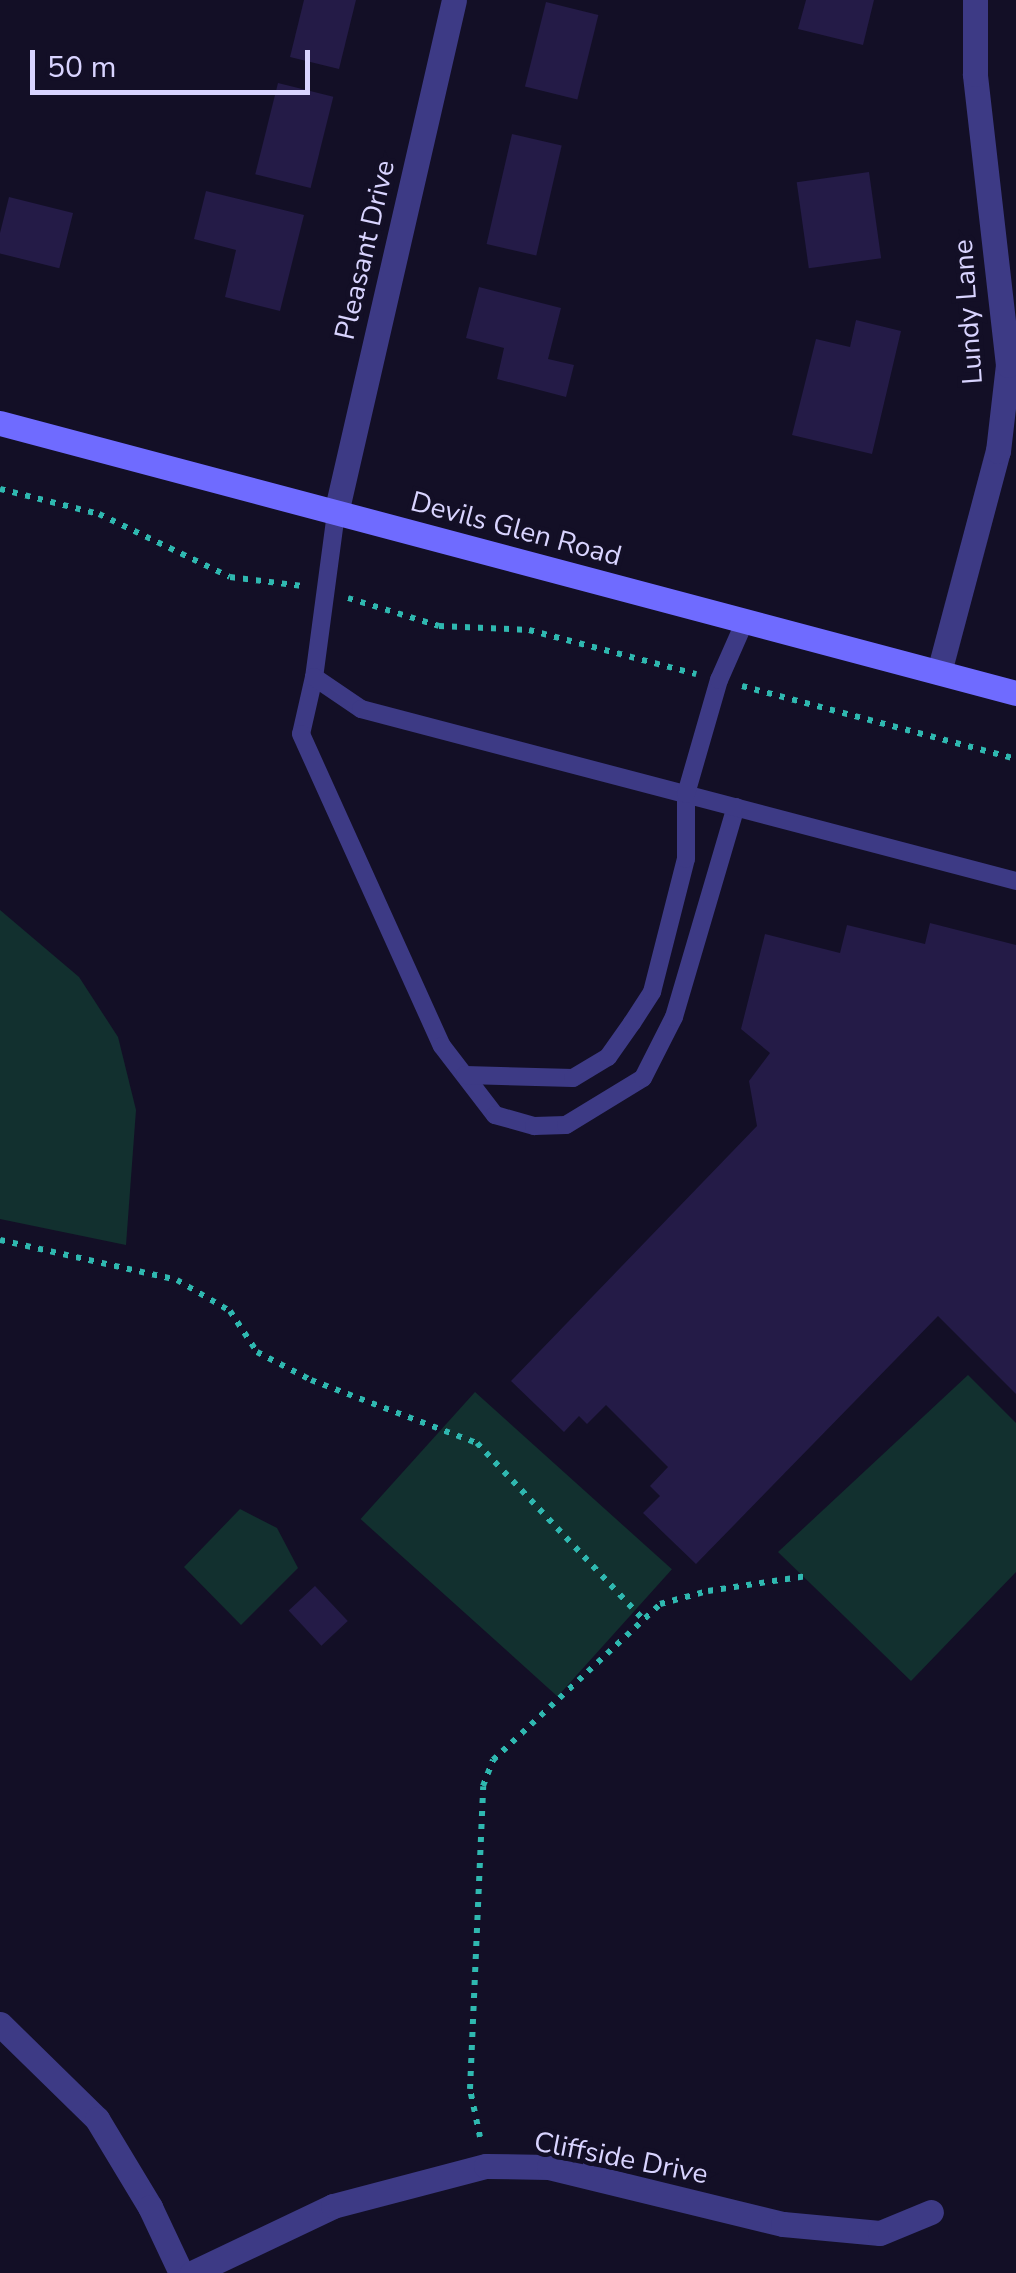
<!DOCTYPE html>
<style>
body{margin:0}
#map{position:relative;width:1016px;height:2273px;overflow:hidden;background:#130f26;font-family:"Nunito Sans",sans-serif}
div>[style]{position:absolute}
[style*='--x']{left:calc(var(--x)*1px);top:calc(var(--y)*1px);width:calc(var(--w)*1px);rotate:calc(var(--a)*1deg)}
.green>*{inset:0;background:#12302f;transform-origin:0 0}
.building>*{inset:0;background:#241b47;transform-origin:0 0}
.path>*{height:6px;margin-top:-3px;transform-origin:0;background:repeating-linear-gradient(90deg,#2fb8b0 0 5px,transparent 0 13px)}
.service>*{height:18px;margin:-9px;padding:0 9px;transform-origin:9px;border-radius:9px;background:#3d3a85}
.minor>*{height:25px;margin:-12.5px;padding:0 12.5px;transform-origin:12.5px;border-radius:12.5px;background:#3d3a85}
.secondary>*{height:25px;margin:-12.5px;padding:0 12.5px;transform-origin:12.5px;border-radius:12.5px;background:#6f6bff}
span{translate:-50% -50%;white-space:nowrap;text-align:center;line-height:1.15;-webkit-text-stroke:9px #130f26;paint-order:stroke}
.street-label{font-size:28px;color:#d9d4ff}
.scale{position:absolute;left:30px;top:50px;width:280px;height:45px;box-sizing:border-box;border:5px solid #d9d4ff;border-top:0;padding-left:12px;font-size:30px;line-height:35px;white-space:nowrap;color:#d9d4ff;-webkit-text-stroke:8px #130f26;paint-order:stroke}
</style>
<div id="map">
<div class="green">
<i style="clip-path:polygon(0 910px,79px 977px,118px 1037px,136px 1110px,126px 1245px,0 1219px)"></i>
<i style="clip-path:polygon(968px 1375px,1016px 1423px,1016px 1572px,911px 1681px,778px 1552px)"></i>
<i style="left:475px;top:1392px;width:265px;height:171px;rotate:42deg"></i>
<i style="clip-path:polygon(240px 1509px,277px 1528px,298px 1568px,241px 1625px,184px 1567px)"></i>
</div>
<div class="building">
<i style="clip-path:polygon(304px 0,356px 0,339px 69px,290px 57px)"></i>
<i style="clip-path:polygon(806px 0,874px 0,863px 45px,798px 29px)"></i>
<i style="left:546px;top:2px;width:54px;height:87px;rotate:14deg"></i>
<i style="left:278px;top:83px;width:57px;height:94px;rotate:14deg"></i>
<i style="left:512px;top:134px;width:51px;height:113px;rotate:13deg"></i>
<i style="left:869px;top:172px;width:87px;height:73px;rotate:82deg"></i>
<i style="clip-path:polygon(206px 191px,304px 215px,280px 311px,225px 297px,236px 250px,194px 239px)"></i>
<i style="left:9px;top:197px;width:66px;height:57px;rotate:14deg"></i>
<i style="clip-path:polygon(479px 287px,561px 308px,548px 359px,574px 365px,566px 397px,497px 379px,504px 348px,466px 338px)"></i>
<i style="clip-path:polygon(856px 320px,901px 331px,872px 454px,792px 435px,816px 339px,850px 347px)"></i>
<i style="clip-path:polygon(930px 923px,1016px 945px,1016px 1394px,938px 1316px,696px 1564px,643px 1513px,660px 1496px,650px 1486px,668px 1467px,606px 1405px,587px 1424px,579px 1416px,564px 1432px,511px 1381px,757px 1126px,749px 1081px,770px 1053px,741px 1029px,765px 934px,840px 953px,847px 925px,925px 944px)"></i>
<i style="left:315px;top:1586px;width:48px;height:36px;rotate:47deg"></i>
</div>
<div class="path">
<i style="--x:0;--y:489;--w:102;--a:14.2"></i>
<i style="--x:99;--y:514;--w:145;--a:25.7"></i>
<i style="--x:230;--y:577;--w:73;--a:7.1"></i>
<i style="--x:348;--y:598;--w:95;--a:17.1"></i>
<i style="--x:439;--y:626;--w:90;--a:2.5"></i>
<i style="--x:529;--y:630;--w:173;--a:14.8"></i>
<i style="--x:742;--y:686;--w:284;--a:14.9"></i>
<i style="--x:0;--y:1240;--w:181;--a:12.7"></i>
<i style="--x:177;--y:1280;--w:61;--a:30.3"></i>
<i style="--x:230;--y:1311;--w:49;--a:56.6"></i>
<i style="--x:257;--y:1352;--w:61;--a:27.4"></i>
<i style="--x:311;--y:1380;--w:178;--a:20.8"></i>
<i style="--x:477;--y:1443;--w:243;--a:46.7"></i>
<i style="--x:480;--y:2137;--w:49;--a:-101.8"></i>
<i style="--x:470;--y:2089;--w:303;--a:-87.5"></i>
<i style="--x:483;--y:1786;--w:28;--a:-69"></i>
<i style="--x:493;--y:1760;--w:229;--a:-43"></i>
<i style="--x:660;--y:1604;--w:50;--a:-15.2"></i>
<i style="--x:708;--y:1591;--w:100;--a:-8.6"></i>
</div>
<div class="service">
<i style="--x:336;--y:513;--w:165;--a:97.6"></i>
<i style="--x:314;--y:677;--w:58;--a:102.8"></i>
<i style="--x:301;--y:734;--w:342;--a:65.7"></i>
<i style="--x:442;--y:1046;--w:87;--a:52.5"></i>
<i style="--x:495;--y:1115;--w:41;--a:15.8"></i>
<i style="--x:534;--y:1126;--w:32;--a:-2"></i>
<i style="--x:566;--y:1125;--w:90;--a:-31.4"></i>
<i style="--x:643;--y:1078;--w:68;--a:-63.1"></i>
<i style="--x:674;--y:1017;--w:219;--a:-73.6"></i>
<i style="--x:314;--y:677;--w:57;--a:34.2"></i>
<i style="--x:361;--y:709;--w:677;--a:14.71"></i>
<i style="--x:465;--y:1075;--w:108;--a:1.6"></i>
<i style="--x:573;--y:1078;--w:41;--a:-31"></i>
<i style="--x:608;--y:1057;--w:42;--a:-54.8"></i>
<i style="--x:632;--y:1023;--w:37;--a:-57"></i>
<i style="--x:652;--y:992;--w:137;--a:-75.7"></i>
<i style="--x:686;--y:859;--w:65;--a:-90"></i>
<i style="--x:686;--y:794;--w:119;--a:-73.9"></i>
<i style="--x:719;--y:680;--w:64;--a:-66.2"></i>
</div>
<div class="minor">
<i style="--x:336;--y:513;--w:526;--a:-77.05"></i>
<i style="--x:939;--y:672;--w:229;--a:-75.1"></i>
<i style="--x:998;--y:451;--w:87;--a:-83.4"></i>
<i style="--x:1008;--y:365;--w:293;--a:-96.5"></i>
<i style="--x:975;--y:74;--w:74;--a:-90"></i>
<i style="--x:0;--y:2024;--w:136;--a:44.4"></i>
<i style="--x:97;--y:2119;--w:103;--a:58.9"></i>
<i style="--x:150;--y:2207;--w:73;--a:64.8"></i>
<i style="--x:192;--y:2273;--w:156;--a:-25.4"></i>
<i style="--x:333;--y:2206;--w:158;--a:-14.7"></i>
<i style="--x:486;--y:2166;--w:63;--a:0.9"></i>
<i style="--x:549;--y:2167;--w:241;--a:13.7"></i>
<i style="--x:783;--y:2224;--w:97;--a:5.3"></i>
<i style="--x:880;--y:2233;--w:55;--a:-22.4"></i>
</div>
<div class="secondary">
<i style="--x:0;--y:423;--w:1051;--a:14.88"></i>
</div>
<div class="street-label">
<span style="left:365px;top:250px;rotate:-77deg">Pleasant Drive</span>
<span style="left:968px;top:312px;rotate:-94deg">Lundy Lane</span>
<span style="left:516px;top:529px;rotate:15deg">Devils Glen Road</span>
<span style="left:621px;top:2158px;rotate:11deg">Cliffside Drive</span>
</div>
<div class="scale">50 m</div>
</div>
